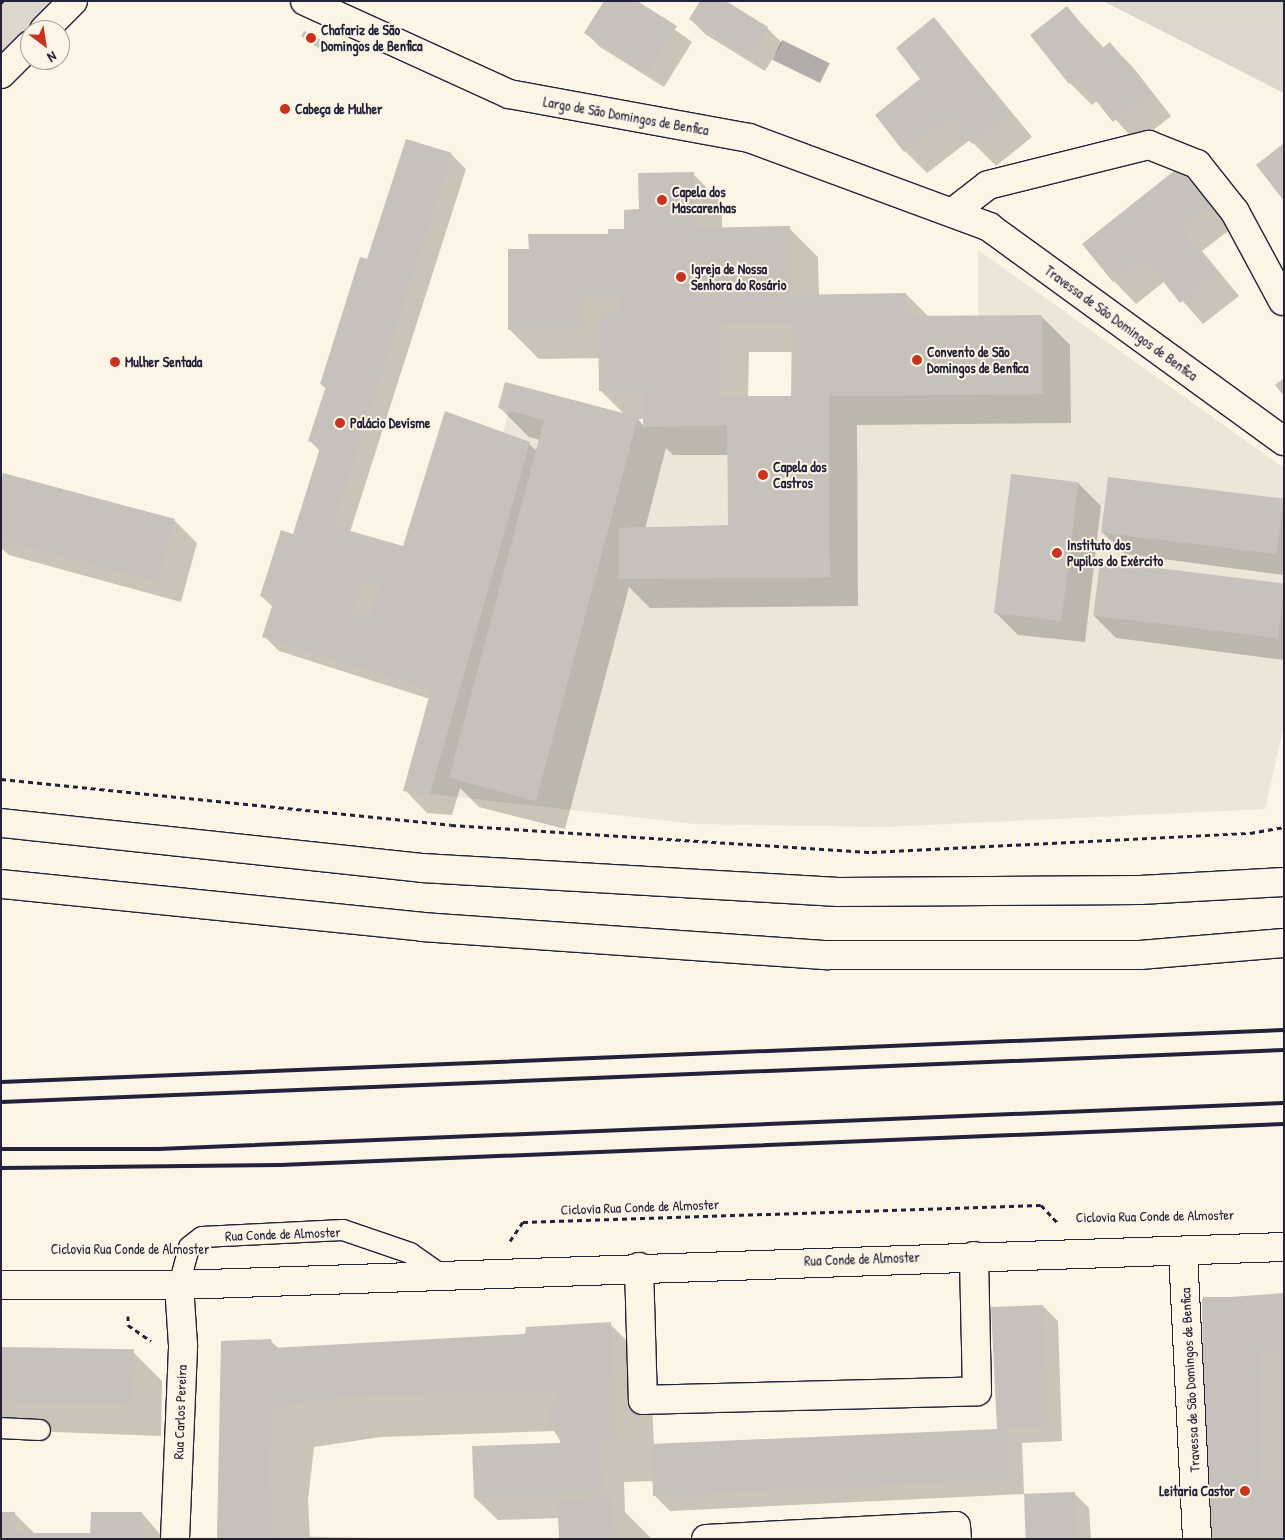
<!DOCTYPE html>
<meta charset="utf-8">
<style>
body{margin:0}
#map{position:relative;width:1285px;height:1540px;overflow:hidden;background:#fcf5e5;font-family:"Patrick Hand",sans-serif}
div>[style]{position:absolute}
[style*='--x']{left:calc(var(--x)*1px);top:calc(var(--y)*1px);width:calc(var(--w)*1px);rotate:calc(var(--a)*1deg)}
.built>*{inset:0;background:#ece5d8}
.green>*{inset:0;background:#dcd6cc}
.water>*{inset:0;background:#b2adab;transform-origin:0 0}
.shadow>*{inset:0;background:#0003;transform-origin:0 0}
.building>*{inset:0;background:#c6c1bb;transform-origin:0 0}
.path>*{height:3px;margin-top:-1.5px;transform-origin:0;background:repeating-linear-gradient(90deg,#22223b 0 5px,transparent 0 9px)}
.roads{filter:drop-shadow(1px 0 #22223b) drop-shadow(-1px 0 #22223b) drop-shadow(0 1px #22223b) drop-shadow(0 -1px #22223b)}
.lane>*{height:20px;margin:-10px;padding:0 10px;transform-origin:10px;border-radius:10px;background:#fcf5e5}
.street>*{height:28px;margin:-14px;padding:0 14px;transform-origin:14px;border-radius:14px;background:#fcf5e5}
.secondary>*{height:28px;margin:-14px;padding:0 14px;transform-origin:14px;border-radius:14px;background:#fcf5e5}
.highway>*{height:28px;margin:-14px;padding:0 14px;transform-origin:14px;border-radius:14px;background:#fcf5e5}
.rail>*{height:4px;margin:-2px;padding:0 2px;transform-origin:2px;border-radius:2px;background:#22223b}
.dots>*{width:14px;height:14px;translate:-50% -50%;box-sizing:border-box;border:2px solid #fcf5e5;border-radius:50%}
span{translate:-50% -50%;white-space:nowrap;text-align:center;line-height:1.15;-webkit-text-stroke:4px #fcf5e5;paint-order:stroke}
.poi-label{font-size:14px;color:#22223b;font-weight:700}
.left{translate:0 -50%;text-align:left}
.right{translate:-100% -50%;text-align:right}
.street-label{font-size:14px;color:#22223b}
.frame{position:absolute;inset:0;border:2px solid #22223b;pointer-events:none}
.north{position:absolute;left:20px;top:20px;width:50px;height:50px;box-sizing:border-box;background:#fcf5e5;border:1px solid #a5a1a1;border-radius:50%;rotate:149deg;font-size:14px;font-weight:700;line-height:20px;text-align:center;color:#22223b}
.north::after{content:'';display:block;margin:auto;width:18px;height:22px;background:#c8321e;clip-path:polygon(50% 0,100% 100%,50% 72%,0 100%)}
</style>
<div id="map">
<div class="built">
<i style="clip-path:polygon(978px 250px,1284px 468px,1284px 725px,1265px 809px,883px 827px,695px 824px,403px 791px,509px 411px,638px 417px,643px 427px,727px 425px,728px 525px,620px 528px,620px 579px,829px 577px,829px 396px,1043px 394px,978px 316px)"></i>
</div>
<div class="green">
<i style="clip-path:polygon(1px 1px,74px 1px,46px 30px,30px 30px,30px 47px,1px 77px)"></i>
<i style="clip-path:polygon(1103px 1px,1284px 1px,1284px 93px)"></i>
</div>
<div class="water">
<i style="left:782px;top:40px;width:53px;height:22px;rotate:26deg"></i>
</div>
<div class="shadow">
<i style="clip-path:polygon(635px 1px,692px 42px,664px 87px,600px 47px,585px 32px)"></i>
<i style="clip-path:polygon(1067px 8px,1104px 48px,1110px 44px,1132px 66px,1171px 116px,1137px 143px,1098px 100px,1092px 105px,1070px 83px)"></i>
<i style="clip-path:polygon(934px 18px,1032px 137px,996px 166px,970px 140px,927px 173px,905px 151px)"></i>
<i style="clip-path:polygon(690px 19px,767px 28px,782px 43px,765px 71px,705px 34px)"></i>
<i style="clip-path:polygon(304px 32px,321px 41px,326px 52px,310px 43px)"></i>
<i style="clip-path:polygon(evenodd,451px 154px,466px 169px,350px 532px,403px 547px,529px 444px,537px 451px,540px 440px,529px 437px,500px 408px,625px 415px,600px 390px,600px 358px,539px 359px,510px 330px,530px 250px,626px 230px,640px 211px,693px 174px,722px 203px,722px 228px,789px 228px,818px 257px,819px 295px,906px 294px,929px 317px,1041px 316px,1070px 345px,1071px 423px,857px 425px,858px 606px,650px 608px,629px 587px,565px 829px,479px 807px,460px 788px,452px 815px,427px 813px,405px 790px,430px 699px,279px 651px,264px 636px,273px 607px,261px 596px,293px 536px,320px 451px,310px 441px,326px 389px,321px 384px,368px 261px,451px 154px,749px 352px,793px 352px,793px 397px,748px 397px,749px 352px,451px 154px,638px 419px,644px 419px,644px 426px,638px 419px,451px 154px,666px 448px,673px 455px,729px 455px,731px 527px,645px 529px,666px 448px)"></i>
<i style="clip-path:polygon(1179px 168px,1232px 228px,1202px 251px,1239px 296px,1203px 324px,1165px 281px,1136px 304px,1114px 281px)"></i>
<i style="clip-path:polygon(3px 475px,175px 521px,197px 543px,181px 602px,9px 555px,1px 548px)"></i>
<i style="clip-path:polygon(1078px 483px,1101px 506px,1085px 642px,1018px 635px,996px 613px)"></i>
<i style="clip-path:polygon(1284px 500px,1284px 575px,1125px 554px,1102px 532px)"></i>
<i style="clip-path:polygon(1284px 587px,1284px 660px,1116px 638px,1094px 616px)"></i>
<i style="left:1284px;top:1297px;width:242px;height:81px;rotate:90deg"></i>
<i style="clip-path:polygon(1043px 1306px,1058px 1321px,1062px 1441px,1022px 1443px,1024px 1494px,670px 1511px,655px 1496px,654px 1481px,624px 1482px,625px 1512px,652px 1539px,560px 1539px,559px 1518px,498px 1520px,475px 1498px,562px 1444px,554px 1431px,380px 1437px,314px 1447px,308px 1500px,310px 1538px,427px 1539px,217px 1539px,223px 1342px,270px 1340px,279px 1349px,527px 1335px,610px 1324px,650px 1364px,654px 1445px,998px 1430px)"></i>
<i style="clip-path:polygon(1px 1349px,133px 1352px,162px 1381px,161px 1436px,1px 1430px)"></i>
<i style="clip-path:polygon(1074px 1493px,1089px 1508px,1091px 1539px,1028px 1539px)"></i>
<i style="clip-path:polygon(142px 1513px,164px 1539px,1px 1539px,15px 1514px,35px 1534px,91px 1535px)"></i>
</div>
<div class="building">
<i style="clip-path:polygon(604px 1px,637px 1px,677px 26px,648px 73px,584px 33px)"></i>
<i style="clip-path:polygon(700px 1px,726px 1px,768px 27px,750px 57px,689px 19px)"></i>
<i style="clip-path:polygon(1067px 6px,1101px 49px,1110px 42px,1150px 93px,1113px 122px,1077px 77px,1069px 84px,1030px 35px)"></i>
<i style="clip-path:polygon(934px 17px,1011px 114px,972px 144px,950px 116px,904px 152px,875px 115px,920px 79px,896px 48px)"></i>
<i style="clip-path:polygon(304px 31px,321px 40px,318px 46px,301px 36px)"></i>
<i style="clip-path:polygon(evenodd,406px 139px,452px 153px,333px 526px,403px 546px,445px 411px,530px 442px,430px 794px,403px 791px,431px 690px,262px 637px,274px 600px,260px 596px,281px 530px,293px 534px,321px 445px,308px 441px,326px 386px,320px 384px,360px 257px,367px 259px,406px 139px,363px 579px,380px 585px,369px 618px,353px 613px,363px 579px)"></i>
<i style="clip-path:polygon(1284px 143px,1284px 201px,1256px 165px)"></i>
<i style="clip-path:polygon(1179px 167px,1210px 205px,1181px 228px,1217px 273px,1180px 303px,1144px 257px,1113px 282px,1082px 244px)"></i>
<i style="clip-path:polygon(evenodd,694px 172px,694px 228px,790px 226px,790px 295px,906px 293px,906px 316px,1042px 315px,1043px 394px,829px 396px,830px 577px,619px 579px,619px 528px,728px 525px,727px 425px,643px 427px,643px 390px,599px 391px,598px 313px,619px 312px,619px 296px,584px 297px,583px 329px,508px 330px,508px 249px,529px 249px,528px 234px,608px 234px,608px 229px,624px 229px,624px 210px,639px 209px,638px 173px,694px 172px,792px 323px,791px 396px,720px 396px,720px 324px,792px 323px)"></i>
<i style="clip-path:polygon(1284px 378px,1284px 396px,1275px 385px)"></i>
<i style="clip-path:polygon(505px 382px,638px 417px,536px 801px,449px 778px,544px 420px,498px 408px)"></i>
<i style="left:3px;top:473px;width:178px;height:65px;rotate:15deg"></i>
<i style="left:1011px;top:474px;width:68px;height:140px;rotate:7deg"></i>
<i style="left:1108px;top:477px;width:177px;height:56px;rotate:7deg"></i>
<i style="left:1100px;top:561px;width:186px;height:55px;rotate:7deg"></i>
<i style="clip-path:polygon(1284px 1293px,1284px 1350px,1260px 1350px,1261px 1482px,1284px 1483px,1284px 1537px,1205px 1535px,1202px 1299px)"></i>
<i style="clip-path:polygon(1043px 1305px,1048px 1426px,1007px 1428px,1009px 1479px,653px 1496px,651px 1444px,997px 1429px,991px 1307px)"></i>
<i style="clip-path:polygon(611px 1322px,617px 1441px,601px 1441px,603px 1494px,474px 1498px,472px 1446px,560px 1443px,560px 1429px,549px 1429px,549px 1405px,558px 1405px,557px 1390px,339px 1397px,274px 1407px,268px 1460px,273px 1536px,426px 1539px,217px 1539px,221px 1341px,271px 1339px,272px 1348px,525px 1334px,526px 1327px)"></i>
<i style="left:1px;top:1347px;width:133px;height:55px;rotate:1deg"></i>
<i style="left:1075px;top:1492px;width:47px;height:51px;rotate:88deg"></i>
<i style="left:612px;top:1497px;width:42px;height:55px;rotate:87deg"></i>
<i style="clip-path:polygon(1px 1512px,15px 1512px,16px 1533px,90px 1533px,91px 1512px,142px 1512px,142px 1539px,1px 1539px)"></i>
</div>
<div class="path">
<i style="--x:1;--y:3;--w:3;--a:-45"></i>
<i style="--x:1;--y:779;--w:452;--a:5.8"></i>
<i style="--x:451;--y:825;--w:422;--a:3.7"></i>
<i style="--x:872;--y:852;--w:378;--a:-2.9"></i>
<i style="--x:1250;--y:833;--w:35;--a:-10"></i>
<i style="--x:510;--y:1241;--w:23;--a:-56"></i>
<i style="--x:523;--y:1222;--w:518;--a:-1.88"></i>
<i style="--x:1041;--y:1205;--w:25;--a:47"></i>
<i style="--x:128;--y:1316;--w:9;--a:90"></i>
<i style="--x:128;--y:1325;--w:28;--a:35"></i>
</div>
<div class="roads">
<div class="lane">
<i style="--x:179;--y:1285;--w:39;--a:-75"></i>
<i style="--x:189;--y:1247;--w:16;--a:-38"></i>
<i style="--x:202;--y:1237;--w:141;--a:-2.8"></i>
<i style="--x:343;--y:1230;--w:71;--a:18.9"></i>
<i style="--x:410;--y:1253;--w:37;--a:35"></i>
<i style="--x:1;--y:1428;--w:39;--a:3"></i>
</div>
<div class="street">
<i style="--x:44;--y:30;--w:41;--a:-45"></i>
<i style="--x:1;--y:74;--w:41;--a:-45"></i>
<i style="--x:953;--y:212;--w:44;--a:-37.6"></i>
<i style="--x:988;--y:185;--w:166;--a:-14"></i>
<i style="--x:1149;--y:145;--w:52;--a:21.6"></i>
<i style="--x:1197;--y:164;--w:61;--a:51.6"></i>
<i style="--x:1235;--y:212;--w:101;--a:61.7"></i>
<i style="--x:1183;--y:1252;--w:287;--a:87.2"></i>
<i style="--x:639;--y:1267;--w:133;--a:88.3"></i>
<i style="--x:643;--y:1400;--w:334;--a:-1.5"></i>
<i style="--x:977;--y:1391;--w:135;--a:-91.3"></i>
<i style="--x:1;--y:1285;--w:178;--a:0"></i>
<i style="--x:179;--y:1285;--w:1106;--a:-1.97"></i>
<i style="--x:175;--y:1539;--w:194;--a:-87.6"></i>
<i style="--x:183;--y:1345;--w:60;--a:-93.8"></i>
<i style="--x:706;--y:1539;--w:250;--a:-3"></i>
<i style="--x:956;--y:1526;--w:13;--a:86"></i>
</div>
<div class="secondary">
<i style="--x:305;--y:1;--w:224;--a:24.5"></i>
<i style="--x:509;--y:94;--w:244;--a:10.4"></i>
<i style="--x:749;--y:138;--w:256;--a:20.3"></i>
<i style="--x:989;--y:227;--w:364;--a:36"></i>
</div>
<div class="highway">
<i style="--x:1;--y:823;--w:423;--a:6.1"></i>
<i style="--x:422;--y:868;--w:417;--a:3.3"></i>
<i style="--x:838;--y:892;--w:302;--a:-0.4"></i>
<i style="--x:1140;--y:890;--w:144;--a:-3.2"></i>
<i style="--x:1;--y:884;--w:423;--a:5.8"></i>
<i style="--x:422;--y:927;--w:406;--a:4"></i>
<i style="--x:827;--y:955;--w:313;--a:0"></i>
<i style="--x:1140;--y:955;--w:144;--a:-4.8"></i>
</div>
</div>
<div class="rail">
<i style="--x:1;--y:1082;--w:1284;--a:-2.32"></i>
<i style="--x:1;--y:1102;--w:1284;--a:-2.32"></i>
<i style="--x:1;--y:1149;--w:157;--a:0"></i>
<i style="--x:158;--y:1149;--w:1127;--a:-2.34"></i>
<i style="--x:1;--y:1168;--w:279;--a:-0.6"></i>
<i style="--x:280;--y:1165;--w:1005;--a:-2.34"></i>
</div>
<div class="dots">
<i style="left:311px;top:38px;background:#c8321e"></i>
<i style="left:285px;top:109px;background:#c8321e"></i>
<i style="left:662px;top:200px;background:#c8321e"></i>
<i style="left:681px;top:277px;background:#c8321e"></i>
<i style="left:917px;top:360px;background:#c8321e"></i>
<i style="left:115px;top:362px;background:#c8321e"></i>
<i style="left:340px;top:423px;background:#c8321e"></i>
<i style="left:763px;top:475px;background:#c8321e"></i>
<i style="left:1057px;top:553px;background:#c8321e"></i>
<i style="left:1245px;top:1491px;background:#c8321e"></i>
</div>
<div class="poi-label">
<span class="left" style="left:321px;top:38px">Chafariz de São<br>Domingos de Benfica</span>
<span class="left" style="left:295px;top:109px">Cabeça de Mulher</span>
<span class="left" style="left:672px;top:200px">Capela dos<br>Mascarenhas</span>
<span class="left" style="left:691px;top:277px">Igreja de Nossa<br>Senhora do Rosário</span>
<span class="left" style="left:927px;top:360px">Convento de São<br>Domingos de Benfica</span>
<span class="left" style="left:125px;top:362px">Mulher Sentada</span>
<span class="left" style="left:350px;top:423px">Palácio Devisme</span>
<span class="left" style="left:773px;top:475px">Capela dos<br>Castros</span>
<span class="left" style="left:1067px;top:553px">Instituto dos<br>Pupilos do Exército</span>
<span class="right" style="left:1235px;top:1491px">Leitaria Castor</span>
</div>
<div class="street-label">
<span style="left:626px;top:116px;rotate:10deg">Largo de São Domingos de Benfica</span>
<span style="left:1121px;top:323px;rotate:36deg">Travessa de São Domingos de Benfica</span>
<span style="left:640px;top:1207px;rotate:-2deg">Ciclovia Rua Conde de Almoster</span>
<span style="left:1155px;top:1216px;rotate:-1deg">Ciclovia Rua Conde de Almoster</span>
<span style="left:283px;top:1234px;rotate:-2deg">Rua Conde de Almoster</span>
<span style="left:130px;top:1249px">Ciclovia Rua Conde de Almoster</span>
<span style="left:862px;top:1259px;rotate:-2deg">Rua Conde de Almoster</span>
<span style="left:1190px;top:1380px;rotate:-93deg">Travessa de São Domingos de Benfica</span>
<span style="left:180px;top:1412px;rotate:-88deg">Rua Carlos Pereira</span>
</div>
<div class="frame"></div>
<div class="north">N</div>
</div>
